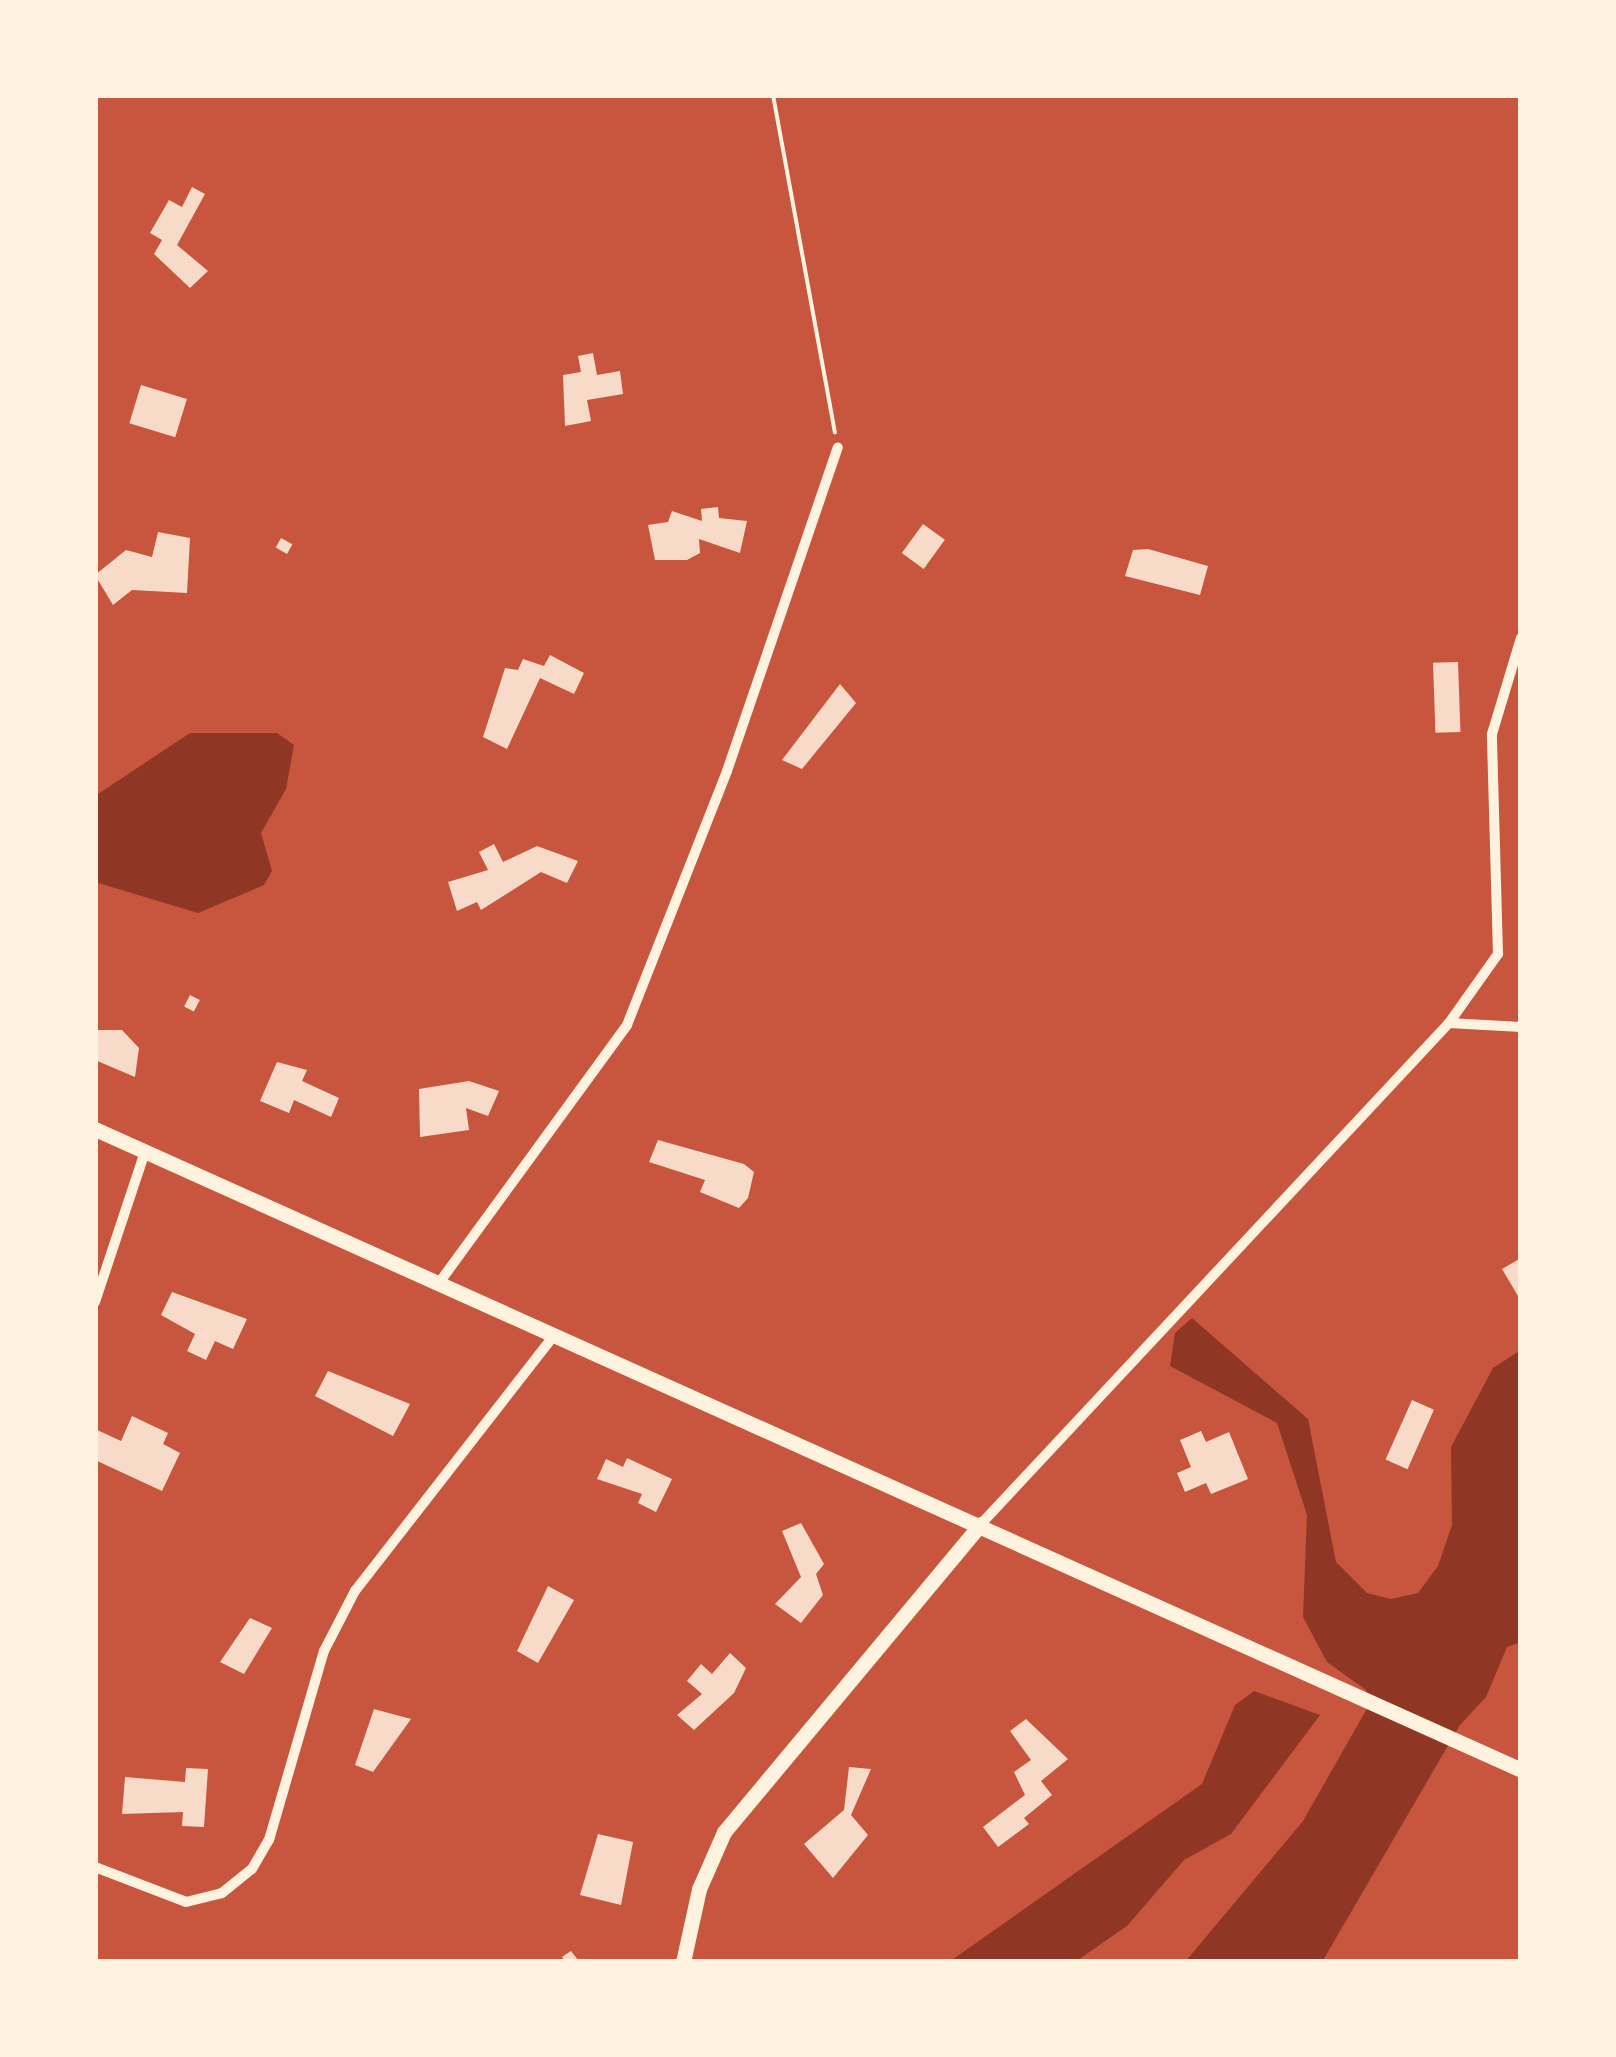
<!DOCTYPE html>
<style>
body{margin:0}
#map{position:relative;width:1616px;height:2057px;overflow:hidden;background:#c8553d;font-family:Rubik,sans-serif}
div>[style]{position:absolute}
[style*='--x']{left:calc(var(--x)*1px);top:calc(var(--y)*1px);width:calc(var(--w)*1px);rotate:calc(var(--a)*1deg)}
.water>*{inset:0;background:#8f3625}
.building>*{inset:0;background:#f7dbc8;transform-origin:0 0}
.path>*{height:4px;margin:-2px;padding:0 2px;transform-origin:2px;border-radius:2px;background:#fff3e0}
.minor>*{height:10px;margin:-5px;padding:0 5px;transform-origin:5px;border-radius:5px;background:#fff3e0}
.tertiary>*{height:15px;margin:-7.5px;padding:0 7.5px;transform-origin:7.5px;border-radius:7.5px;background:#fff3e0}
span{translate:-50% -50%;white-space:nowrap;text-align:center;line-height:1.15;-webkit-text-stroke:8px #fff3e0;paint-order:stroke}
.frame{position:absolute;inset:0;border:98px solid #fff3e0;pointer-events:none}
</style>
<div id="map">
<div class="water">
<i style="clip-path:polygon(190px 733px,277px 733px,294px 745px,286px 789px,261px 833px,272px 871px,264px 885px,198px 913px,95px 882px,95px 796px)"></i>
<i style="clip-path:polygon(1192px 1318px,1308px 1419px,1336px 1562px,1367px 1593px,1391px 1599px,1418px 1593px,1438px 1566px,1452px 1525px,1451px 1447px,1493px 1368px,1521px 1350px,1521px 1642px,1507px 1647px,1486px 1697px,1460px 1725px,1322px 1962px,1185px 1962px,1303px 1821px,1369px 1705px,1366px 1690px,1327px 1662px,1303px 1617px,1307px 1515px,1277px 1423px,1170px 1366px,1175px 1333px)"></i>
<i style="clip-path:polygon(1254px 1691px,1320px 1715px,1231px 1834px,1184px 1860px,1127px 1926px,1075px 1962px,949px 1962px,1202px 1784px,1235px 1705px)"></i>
</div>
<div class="building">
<i style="clip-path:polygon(192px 187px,205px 194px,177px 245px,208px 271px,190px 288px,154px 254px,162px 240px,150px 233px,169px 200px,182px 207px)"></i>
<i style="clip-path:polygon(593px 353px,597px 375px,620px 371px,623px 394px,587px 400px,591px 421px,565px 426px,563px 375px,581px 372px,578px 356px)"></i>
<i style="left:141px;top:385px;width:48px;height:40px;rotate:17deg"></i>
<i style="clip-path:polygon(718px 507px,719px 518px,747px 521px,740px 553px,699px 539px,700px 553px,687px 560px,655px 560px,648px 525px,668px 522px,672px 511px,702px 521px,701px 509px)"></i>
<i style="left:923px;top:524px;width:27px;height:36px;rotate:36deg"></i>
<i style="clip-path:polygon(158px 532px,190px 538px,187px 593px,132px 590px,113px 605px,95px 575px,126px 550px,152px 557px)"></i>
<i style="left:281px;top:538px;width:13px;height:11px;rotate:29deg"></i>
<i style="clip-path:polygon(1148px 549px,1208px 566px,1200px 595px,1125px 576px,1133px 550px)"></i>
<i style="clip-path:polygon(550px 655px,584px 673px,574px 694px,540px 678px,507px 749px,483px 737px,505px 668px,518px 670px,523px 659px,544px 666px)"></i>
<i style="left:1458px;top:662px;width:70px;height:25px;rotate:88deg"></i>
<i style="clip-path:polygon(840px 684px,856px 703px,802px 769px,782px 760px)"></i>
<i style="clip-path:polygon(494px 844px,503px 862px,537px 846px,578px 861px,567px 883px,541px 872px,481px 910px,477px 902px,457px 911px,448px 882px,488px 870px,479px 852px)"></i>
<i style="left:190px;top:995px;width:11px;height:13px;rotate:27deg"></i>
<i style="clip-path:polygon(95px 1015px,97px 1030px,122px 1030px,139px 1048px,135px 1077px,95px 1060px)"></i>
<i style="clip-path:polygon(277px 1062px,307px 1070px,302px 1081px,339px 1098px,331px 1117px,294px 1100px,289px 1113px,260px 1101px)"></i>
<i style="clip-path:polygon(469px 1081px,499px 1091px,488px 1116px,466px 1108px,469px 1130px,420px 1137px,419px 1089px)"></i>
<i style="clip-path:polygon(658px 1140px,744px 1164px,754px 1172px,748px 1198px,739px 1208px,700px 1192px,705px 1180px,649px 1162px)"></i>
<i style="clip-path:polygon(1521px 1258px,1521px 1294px,1518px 1296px,1502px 1269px)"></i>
<i style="clip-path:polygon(172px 1292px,247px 1319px,233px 1349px,215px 1341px,206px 1360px,187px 1351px,195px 1334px,161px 1315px)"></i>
<i style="clip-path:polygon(328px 1371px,410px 1404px,393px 1436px,315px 1396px)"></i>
<i style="left:1412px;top:1400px;width:24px;height:65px;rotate:24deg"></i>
<i style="clip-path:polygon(132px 1416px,168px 1433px,163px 1444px,180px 1453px,162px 1491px,95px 1460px,95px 1429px,121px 1441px)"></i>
<i style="clip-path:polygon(1201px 1431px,1206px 1442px,1229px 1432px,1248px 1479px,1211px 1494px,1206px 1483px,1185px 1492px,1177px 1473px,1191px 1467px,1180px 1440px)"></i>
<i style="clip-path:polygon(627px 1458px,672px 1479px,656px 1512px,638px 1503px,642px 1494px,597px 1479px,606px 1459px,623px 1467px)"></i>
<i style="clip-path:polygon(801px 1523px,824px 1564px,816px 1574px,823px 1595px,801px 1623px,775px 1604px,801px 1577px,782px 1531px)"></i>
<i style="clip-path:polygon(548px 1586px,574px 1600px,538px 1663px,517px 1651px)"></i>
<i style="clip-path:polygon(250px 1618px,272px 1628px,244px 1674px,220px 1662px)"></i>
<i style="clip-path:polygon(730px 1653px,746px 1668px,734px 1693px,694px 1730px,677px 1715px,702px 1694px,687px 1681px,701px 1664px,712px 1674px)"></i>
<i style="clip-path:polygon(374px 1709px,411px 1719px,373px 1772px,355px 1765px)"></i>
<i style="clip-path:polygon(1026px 1719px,1068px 1759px,1041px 1781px,1052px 1795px,1024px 1818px,1029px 1824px,998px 1847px,983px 1827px,1025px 1795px,1014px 1772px,1031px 1760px,1010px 1731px)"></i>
<i style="clip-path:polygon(849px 1767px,871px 1769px,851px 1815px,868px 1835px,833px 1878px,804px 1844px,844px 1810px)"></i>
<i style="clip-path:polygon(186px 1768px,208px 1769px,204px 1827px,182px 1826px,183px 1812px,122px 1814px,125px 1777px,185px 1782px)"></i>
<i style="clip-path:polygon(598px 1834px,633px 1842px,621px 1905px,580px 1895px)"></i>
<i style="clip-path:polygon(571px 1951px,578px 1960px,565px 1962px,562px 1957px)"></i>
</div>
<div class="path">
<i style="--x:773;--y:95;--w:343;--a:79.6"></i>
</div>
<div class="minor">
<i style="--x:1449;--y:1023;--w:85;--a:-54.6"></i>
<i style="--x:1498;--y:954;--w:220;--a:-91.6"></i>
<i style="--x:1492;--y:734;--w:100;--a:-73.2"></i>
<i style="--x:439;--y:1283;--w:319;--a:-53.9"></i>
<i style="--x:627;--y:1025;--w:273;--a:-68.5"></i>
<i style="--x:727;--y:771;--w:342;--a:-71.1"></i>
<i style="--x:95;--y:1302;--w:158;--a:-71.6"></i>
<i style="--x:981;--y:1524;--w:686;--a:-46.95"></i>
<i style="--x:1449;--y:1023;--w:72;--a:3.2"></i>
<i style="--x:95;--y:1867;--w:97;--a:21"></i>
<i style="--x:186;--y:1902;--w:37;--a:-14"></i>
<i style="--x:222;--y:1893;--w:38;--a:-39"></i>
<i style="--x:252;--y:1869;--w:34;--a:-60"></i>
<i style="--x:269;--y:1840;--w:197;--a:-73.8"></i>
<i style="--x:324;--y:1651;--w:68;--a:-62.7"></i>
<i style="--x:355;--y:1591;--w:324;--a:-52.1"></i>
</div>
<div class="tertiary">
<i style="--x:95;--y:1129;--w:1563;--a:24.2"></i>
<i style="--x:683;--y:1962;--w:75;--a:-77.6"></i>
<i style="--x:699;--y:1889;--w:62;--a:-66.3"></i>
<i style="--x:724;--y:1832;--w:401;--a:-50.2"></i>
</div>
<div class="frame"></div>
</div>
